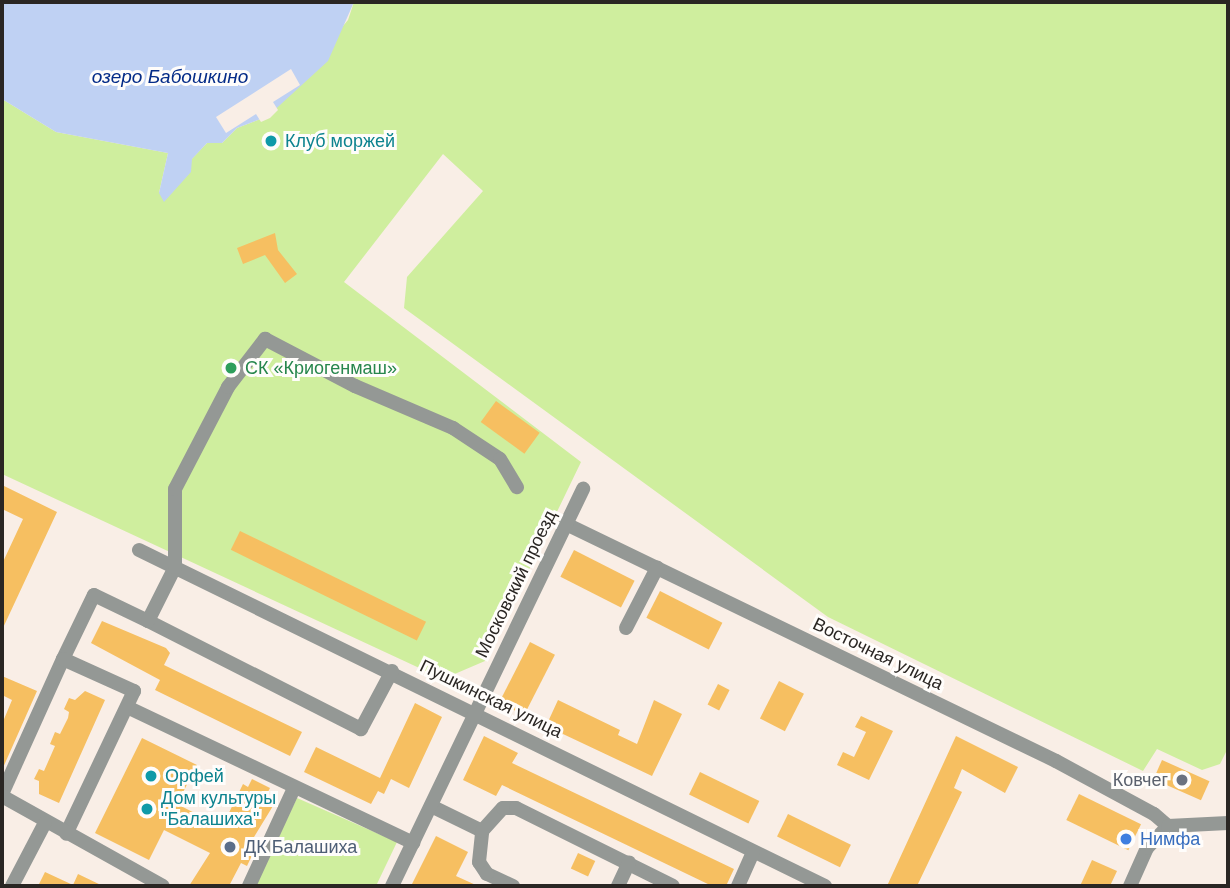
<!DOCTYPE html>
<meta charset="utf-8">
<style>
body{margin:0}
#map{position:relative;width:1230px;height:888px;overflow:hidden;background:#f9eee6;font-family:Arial,sans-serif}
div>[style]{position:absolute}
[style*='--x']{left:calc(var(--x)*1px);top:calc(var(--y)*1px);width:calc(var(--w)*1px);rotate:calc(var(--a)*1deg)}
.green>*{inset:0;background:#cfee9e}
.water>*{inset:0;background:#bfd1f3}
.pier>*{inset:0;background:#f9eee6}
.building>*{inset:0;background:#f6bf61;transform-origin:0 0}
.minor>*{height:14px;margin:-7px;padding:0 7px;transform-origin:7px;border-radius:7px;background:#949895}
.dots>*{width:19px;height:19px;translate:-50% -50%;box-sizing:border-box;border:4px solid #fffdfb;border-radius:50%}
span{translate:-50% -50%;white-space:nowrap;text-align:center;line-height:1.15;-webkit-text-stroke:6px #fffdfb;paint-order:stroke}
.culture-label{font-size:18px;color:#0d838f}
.left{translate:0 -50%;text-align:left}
.leisure-label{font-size:18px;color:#27864d}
.street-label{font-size:18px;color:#2a2623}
.worship-label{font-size:18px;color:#5b616d}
.right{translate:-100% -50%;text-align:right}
.shop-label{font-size:18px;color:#366cbe}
.service-label{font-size:18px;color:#4e5e75}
.water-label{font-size:19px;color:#052c88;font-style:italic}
.frame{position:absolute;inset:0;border:4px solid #2a2623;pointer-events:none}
</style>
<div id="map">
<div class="green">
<i style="clip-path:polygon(354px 2px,1228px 2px,1228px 748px,1220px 764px,1202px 770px,1157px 749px,1143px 771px,828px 617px,404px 308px,407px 277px,483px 191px,443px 154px,344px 282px,581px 462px,485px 661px,443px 679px,2px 474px,2px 99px,56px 132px,168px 153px,159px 193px,207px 143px,222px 143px,237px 128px,268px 116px,348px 20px)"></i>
<i style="clip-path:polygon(297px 798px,397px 842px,376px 886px,255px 886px)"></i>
</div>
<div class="water">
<i style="clip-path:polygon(2px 2px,354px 2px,328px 61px,268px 116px,237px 128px,222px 143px,207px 143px,192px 159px,191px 172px,164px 202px,159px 193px,168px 153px,56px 132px,2px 99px)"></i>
</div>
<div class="pier">
<i style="clip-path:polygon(291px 69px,300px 85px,273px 102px,278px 110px,270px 118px,261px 122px,256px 114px,226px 133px,216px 117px)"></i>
</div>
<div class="building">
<i style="clip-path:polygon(275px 233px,278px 250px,297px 274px,285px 283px,265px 255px,243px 264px,237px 248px)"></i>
<i style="left:496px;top:401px;width:54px;height:26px;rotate:36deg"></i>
<i style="clip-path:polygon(2px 485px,57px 512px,2px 630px,2px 564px,23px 519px,2px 509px)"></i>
<i style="left:240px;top:531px;width:207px;height:21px;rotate:26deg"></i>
<i style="left:574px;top:550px;width:68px;height:30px;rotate:27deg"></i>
<i style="left:660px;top:591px;width:70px;height:30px;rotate:27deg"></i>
<i style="clip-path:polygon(102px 621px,166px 648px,170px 653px,164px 665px,302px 732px,290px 756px,155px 690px,160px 680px,91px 643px)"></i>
<i style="left:530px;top:642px;width:28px;height:68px;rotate:27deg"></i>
<i style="clip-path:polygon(2px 676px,37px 691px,2px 770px,2px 724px,12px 700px,2px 695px)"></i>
<i style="left:779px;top:681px;width:28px;height:42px;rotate:27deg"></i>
<i style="left:718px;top:684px;width:13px;height:23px;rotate:27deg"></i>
<i style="clip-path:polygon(85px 691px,105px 700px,59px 803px,39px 794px,39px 781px,34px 779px,39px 769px,44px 771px,55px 746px,50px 744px,55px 732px,60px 734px,68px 718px,69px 712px,64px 709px,69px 698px,75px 700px)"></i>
<i style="clip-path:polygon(558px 700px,620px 730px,618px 735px,637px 744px,654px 700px,682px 714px,652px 776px,546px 726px)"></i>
<i style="clip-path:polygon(415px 703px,442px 717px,409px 788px,391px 779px,384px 794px,378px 791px,371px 804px,304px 772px,316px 747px,380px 778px)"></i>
<i style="clip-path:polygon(861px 716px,893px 731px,869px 780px,837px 765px,843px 752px,854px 757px,866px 732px,855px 727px)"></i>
<i style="clip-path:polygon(484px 736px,518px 753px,512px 763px,734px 869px,726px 886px,712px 886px,502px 785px,496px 796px,463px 780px)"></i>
<i style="clip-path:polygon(956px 736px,1018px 767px,1005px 793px,962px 769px,954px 788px,962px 792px,917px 886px,887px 886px)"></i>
<i style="clip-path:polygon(142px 738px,197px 765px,177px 804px,222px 827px,243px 784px,248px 787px,252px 779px,270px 788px,266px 796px,276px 801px,251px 842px,257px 845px,247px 866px,241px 863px,229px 886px,189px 886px,210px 853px,164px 830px,149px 860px,95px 833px)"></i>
<i style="left:1162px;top:760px;width:52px;height:21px;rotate:24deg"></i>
<i style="left:700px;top:772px;width:66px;height:25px;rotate:26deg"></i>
<i style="left:1079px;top:794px;width:69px;height:29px;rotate:26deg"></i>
<i style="left:788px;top:814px;width:70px;height:25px;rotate:26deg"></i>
<i style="clip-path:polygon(436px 836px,468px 852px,456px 876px,478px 886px,411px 886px)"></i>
<i style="left:578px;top:853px;width:19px;height:17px;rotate:25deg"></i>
<i style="clip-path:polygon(1092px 860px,1117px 871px,1110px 886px,1080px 886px)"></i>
<i style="clip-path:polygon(45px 872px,73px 885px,78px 874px,103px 886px,38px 886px)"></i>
</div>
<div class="minor">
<i style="--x:566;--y:524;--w:544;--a:25.81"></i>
<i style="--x:1056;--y:761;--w:111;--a:28.4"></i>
<i style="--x:1154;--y:814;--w:18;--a:41"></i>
<i style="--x:139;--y:550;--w:764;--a:26.1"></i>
<i style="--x:626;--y:628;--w:68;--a:-62.7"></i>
<i style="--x:63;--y:659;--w:71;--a:-64.2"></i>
<i style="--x:94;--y:595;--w:60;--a:25.7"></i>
<i style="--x:392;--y:671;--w:66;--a:118.1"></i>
<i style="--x:361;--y:729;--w:239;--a:-153.1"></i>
<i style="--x:148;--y:621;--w:60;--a:-63.4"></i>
<i style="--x:175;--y:567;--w:78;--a:-90"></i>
<i style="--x:175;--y:489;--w:115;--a:-62.5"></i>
<i style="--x:228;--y:387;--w:61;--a:-52.4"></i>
<i style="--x:265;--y:339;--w:102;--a:27.6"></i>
<i style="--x:355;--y:386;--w:107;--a:23.2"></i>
<i style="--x:453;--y:428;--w:56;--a:33.4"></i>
<i style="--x:500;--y:459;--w:33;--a:59"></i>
<i style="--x:127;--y:707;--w:317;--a:25.4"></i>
<i style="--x:2;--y:794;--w:148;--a:-65.7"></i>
<i style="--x:63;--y:659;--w:78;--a:24.3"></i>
<i style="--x:134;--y:691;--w:158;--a:115.4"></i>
<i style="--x:2;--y:796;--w:184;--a:29.2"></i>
<i style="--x:431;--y:806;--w:57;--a:26.1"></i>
<i style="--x:12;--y:886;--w:71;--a:-62.4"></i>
<i style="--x:249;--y:886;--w:108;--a:-65.3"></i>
<i style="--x:392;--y:886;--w:441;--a:-64.3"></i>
<i style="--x:513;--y:886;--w:29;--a:-155"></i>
<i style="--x:487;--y:874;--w:14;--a:-124"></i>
<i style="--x:479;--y:862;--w:31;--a:-84"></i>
<i style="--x:482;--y:831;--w:31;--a:-48"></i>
<i style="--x:503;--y:808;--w:13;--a:0"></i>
<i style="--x:516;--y:808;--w:175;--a:26.4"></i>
<i style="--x:618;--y:886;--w:26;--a:-65"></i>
<i style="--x:738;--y:886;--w:37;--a:-66"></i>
<i style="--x:1130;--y:886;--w:42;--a:-65.9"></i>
<i style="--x:1147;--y:848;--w:30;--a:-46"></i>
<i style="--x:1168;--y:826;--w:60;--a:-2.9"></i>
</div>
<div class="dots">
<i style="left:271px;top:141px;background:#0f9aa8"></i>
<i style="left:231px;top:368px;background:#2e9e5b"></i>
<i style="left:151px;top:776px;background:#0f9aa8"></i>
<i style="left:1182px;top:780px;background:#6b7280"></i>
<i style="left:147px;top:809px;background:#0f9aa8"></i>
<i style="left:1126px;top:839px;background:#3f7fe0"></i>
<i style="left:230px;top:847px;background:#5c6f8a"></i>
</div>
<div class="culture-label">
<span class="left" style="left:285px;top:141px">Клуб моржей</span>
<span class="left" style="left:165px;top:776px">Орфей</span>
<span class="left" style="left:161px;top:809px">Дом культуры<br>"Балашиха"</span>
</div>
<div class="leisure-label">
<span class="left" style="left:245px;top:368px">СК «Криогенмаш»</span>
</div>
<div class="street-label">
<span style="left:516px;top:584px;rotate:-64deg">Московский проезд</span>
<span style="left:878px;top:654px;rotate:26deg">Восточная улица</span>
<span style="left:491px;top:699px;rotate:26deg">Пушкинская улица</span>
</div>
<div class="worship-label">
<span class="right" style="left:1168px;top:780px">Ковчег</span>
</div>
<div class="shop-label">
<span class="left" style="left:1140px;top:839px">Нимфа</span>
</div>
<div class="service-label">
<span class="left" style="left:244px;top:847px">ДК Балашиха</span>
</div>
<div class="water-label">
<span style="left:170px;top:77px">озеро Бабошкино</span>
</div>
<div class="frame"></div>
</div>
